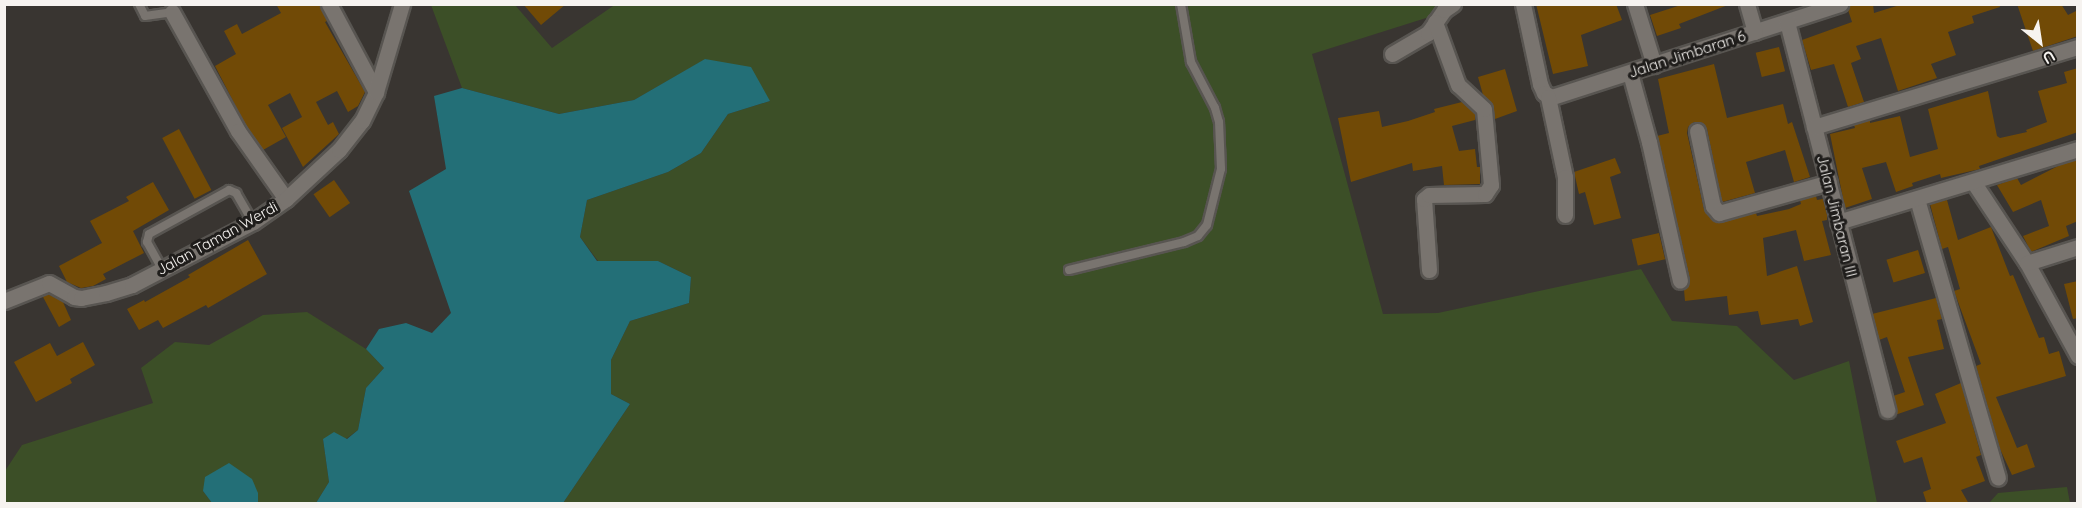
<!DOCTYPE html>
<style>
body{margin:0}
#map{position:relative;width:2082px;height:508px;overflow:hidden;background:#393531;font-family:Quicksand,sans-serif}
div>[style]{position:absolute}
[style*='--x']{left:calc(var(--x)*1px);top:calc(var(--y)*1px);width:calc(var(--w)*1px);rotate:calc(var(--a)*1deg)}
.green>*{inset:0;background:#3c4f27}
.water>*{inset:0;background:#236f77}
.building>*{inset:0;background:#714a06;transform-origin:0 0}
.roads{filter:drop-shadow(2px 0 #585551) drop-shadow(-2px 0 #585551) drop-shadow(0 2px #585551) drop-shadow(0 -2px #585551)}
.lane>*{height:8px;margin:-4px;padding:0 4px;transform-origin:4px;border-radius:4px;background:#79746f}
.street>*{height:15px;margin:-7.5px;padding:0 7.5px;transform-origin:7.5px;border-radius:7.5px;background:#79746f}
span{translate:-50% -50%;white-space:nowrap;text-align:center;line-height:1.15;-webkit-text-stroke:6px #1f1d1b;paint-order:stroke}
.street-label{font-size:15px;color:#f6f3f0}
.frame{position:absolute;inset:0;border:6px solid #f6f3f0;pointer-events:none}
.north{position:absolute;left:2010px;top:12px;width:60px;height:60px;-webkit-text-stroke:4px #1f1d1b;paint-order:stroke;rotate:150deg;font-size:16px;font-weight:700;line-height:24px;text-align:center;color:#f6f3f0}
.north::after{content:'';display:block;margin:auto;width:21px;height:27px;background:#f6f3f0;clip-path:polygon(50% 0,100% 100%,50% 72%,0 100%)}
</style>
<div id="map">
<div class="green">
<i style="clip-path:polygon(616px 4px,1451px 5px,1426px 18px,1312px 54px,1383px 314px,1438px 313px,1641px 269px,1672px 321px,1737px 326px,1794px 380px,1849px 361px,1877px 503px,563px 503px,630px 404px,611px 394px,611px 360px,630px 321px,689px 303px,691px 277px,658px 261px,598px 261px,580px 237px,587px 200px,668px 172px,701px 153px,728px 114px,770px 101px,706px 59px,634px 100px,559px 114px,462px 88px,431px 5px,515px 5px,552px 48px)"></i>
<i style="clip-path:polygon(307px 312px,366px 349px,384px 368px,366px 388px,358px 430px,346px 439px,323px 439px,329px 482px,316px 503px,258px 503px,258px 493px,203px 491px,212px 503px,5px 504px,5px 471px,22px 445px,153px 403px,141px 368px,175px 342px,209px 345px,263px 315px)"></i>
<i style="clip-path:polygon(2067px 487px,2070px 503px,1989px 503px,1998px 493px)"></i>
</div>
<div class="water">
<i style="clip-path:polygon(705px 59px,751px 67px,770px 101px,728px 114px,701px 153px,668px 172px,587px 200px,580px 237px,597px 261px,658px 261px,691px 277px,689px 303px,630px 321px,611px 360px,611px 394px,630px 404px,563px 503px,316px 503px,329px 482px,323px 439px,334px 432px,347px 439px,358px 430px,366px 388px,384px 368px,366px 349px,379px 329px,406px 323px,432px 333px,451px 313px,409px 191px,446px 169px,434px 96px,462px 88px,559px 114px,634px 100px)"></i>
<i style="clip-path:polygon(229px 463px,252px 479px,258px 493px,258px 503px,212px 503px,203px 491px,205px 477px)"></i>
</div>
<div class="building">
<i style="clip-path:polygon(276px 4px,319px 4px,327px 21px,325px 22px,365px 92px,358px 106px,348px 112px,337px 91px,316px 102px,328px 125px,333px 122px,339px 134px,303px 167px,282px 128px,302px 117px,290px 93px,268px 105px,286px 137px,263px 150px,246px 126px,215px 66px,236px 54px,224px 31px,237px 24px,242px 34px,281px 13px)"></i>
<i style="clip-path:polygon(523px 4px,566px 4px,541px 25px)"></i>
<i style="clip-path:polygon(1536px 4px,1616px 4px,1622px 20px,1581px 35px,1588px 66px,1553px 74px)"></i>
<i style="clip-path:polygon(1684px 4px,1727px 4px,1728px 5px,1679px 24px,1681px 28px,1657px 36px,1650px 15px)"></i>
<i style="clip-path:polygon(1850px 4px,1873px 4px,1874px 13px,1903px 4px,1999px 4px,2000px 7px,1972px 16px,1974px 23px,1948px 32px,1956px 55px,1931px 64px,1937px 78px,1898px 91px,1881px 38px,1856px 46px,1861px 59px,1851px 63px,1864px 102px,1848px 107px,1834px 64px,1811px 70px,1802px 40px,1852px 22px,1848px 10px)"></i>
<i style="clip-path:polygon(2017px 4px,2061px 4px,2068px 15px,2078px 10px,2078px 36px,2033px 51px)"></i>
<i style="left:1779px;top:47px;width:25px;height:24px;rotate:76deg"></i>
<i style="clip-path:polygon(1714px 64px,1727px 118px,1783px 104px,1788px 124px,1792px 122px,1810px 177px,1794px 182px,1785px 150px,1746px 162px,1755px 193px,1722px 202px,1707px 129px,1701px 122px,1694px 122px,1688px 127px,1687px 133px,1704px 209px,1712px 220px,1721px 222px,1756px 213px,1757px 216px,1789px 209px,1801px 204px,1800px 200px,1816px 196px,1817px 200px,1823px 199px,1827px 215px,1827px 220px,1822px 221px,1831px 255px,1804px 261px,1796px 230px,1763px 238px,1767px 276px,1797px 266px,1813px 322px,1800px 326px,1798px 319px,1761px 325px,1758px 311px,1729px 315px,1727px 296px,1685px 301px,1684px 290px,1689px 284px,1690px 279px,1657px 136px,1669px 133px,1658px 79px)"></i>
<i style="clip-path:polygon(2078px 68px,2078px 132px,1979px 166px,1980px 169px,1941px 178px,1940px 174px,1912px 183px,1913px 186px,1896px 192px,1886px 162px,1862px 168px,1872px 199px,1845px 208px,1830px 134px,1855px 128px,1854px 125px,1870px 120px,1870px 123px,1900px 116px,1910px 157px,1938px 149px,1928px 109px,1988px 91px,1997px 136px,2000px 138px,2027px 132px,2026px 130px,2047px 122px,2038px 91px,2067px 83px,2064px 72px)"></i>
<i style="clip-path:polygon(1505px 69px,1517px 111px,1495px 119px,1493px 107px,1483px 95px,1478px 77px)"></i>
<i style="clip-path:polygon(1462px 102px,1475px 114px,1475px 120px,1452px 126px,1459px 151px,1475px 149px,1477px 167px,1480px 167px,1480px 184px,1444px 185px,1442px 166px,1413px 171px,1412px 163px,1351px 182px,1338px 118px,1379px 111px,1382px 127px,1408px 121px,1435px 112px,1434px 109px)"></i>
<i style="left:179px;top:129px;width:69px;height:19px;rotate:62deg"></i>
<i style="clip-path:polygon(1615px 158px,1621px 173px,1610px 177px,1621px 218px,1594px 225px,1585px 192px,1579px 194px,1574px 172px)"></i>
<i style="clip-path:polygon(2078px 159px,2078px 221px,2066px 226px,2069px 236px,2031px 252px,2023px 236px,2049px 226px,2041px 200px,2013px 212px,1997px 185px,2017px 178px,2021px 185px,2062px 164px)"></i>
<i style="left:334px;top:180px;width:28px;height:25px;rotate:55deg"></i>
<i style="clip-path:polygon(153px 182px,169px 210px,133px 231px,144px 253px,103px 274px,106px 279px,93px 286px,81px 288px,67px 282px,59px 266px,102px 243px,90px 221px,129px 201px,126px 197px)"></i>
<i style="clip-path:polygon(1947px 200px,1958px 240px,1991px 227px,2010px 276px,2013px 275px,2039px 338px,2044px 337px,2049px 354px,2059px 351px,2066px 376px,1996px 397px,2017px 448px,2027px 444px,2035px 467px,2012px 475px,2000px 449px,1976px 366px,1981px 364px,1954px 291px,1960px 289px,1948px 247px,1942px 249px,1930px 204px)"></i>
<i style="left:1659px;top:233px;width:27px;height:28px;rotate:77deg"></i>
<i style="clip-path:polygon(248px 240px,267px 274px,208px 308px,206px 305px,163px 328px,158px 320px,139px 330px,127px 309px,144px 300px,145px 302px,190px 277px,188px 275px)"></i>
<i style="left:1918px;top:250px;width:24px;height:33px;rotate:73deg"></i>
<i style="clip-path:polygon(2078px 281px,2078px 318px,2073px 319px,2064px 284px)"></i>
<i style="clip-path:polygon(48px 294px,63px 302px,71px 320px,59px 327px,43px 297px)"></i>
<i style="clip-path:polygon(1936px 298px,1942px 319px,1937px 320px,1944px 349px,1908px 357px,1924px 405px,1895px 415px,1893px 396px,1905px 392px,1887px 337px,1879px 340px,1872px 314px)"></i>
<i style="clip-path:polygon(83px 342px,95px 365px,70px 379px,72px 383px,36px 402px,14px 362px,50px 343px,57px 356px)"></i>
<i style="clip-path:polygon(1961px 383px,1981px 455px,1976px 457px,1985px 481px,1961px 490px,1969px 504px,1927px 504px,1923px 492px,1931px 489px,1922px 457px,1904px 463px,1896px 441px,1946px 423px,1935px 394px)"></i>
</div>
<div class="roads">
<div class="lane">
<i style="--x:139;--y:4;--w:13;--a:63"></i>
<i style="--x:145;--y:16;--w:27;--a:-8"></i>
<i style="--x:162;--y:269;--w:31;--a:-119"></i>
<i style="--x:147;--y:242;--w:8;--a:-76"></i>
<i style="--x:149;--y:234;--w:91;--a:-28.8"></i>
<i style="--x:229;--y:190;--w:8;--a:23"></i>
<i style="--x:236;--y:193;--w:34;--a:60"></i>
<i style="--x:1069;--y:270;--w:118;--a:-13.7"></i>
<i style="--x:1184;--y:242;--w:15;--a:-23"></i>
<i style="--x:1198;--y:236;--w:14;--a:-51"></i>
<i style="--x:1207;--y:225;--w:58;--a:-76"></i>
<i style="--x:1221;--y:169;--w:47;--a:-92.4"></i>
<i style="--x:1219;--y:122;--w:15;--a:-106"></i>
<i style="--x:1215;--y:108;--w:52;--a:-117.6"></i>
<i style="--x:1191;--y:62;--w:59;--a:-99.8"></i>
</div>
<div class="street">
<i style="--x:329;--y:4;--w:100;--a:61.9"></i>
<i style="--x:1523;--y:4;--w:82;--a:78"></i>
<i style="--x:1540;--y:84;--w:10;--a:66"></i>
<i style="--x:1544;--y:93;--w:9;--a:27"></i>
<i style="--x:1552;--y:97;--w:303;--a:-17.9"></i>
<i style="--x:1635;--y:4;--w:64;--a:72.7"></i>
<i style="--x:1747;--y:4;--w:29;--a:74"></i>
<i style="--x:172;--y:12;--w:136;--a:61"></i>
<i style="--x:238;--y:131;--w:83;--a:54.8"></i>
<i style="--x:1787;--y:22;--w:401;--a:75.5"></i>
<i style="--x:1392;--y:54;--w:42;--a:-30.3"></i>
<i style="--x:1428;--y:33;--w:28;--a:-55"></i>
<i style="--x:1444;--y:10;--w:11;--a:-34"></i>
<i style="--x:1630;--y:73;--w:72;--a:74.6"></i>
<i style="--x:1649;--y:142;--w:142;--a:77.4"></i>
<i style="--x:1548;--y:97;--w:82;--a:78"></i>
<i style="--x:1565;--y:177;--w:38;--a:90"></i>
<i style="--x:1814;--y:127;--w:276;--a:-16.9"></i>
<i style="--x:1697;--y:131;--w:77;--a:78"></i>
<i style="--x:1713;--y:206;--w:9;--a:49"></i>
<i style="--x:1719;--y:213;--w:114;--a:-15.7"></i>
<i style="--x:1974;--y:183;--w:96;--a:56.5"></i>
<i style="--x:2027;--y:263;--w:106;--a:61.3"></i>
<i style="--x:1917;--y:199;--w:290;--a:73.8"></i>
<i style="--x:1838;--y:222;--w:251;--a:-16.9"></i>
<i style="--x:2027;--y:263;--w:53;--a:-17.4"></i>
<i style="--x:1429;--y:270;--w:71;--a:-94"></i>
<i style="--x:1424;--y:199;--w:6;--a:-39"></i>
<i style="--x:1429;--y:195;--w:56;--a:-1"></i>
<i style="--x:1485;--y:194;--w:11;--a:-56"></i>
<i style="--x:1491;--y:185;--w:76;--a:-95.3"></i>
<i style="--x:1484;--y:109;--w:35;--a:-137"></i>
<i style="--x:1458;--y:85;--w:67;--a:-110.1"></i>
<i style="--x:4;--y:301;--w:48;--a:-21.8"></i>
<i style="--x:49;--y:283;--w:29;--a:29"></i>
<i style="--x:74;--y:297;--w:7;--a:8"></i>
<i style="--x:81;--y:298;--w:25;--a:-11"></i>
<i style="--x:106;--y:293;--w:27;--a:-17"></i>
<i style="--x:132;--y:285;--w:136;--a:-27.5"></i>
<i style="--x:253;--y:222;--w:40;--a:-34.9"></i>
<i style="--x:286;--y:199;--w:72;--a:-42.8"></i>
<i style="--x:339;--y:150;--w:37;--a:-52"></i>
<i style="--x:362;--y:121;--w:32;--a:-64"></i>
<i style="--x:376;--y:92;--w:92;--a:-73.5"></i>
</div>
</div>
<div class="street-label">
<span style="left:1687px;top:54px;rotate:-18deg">Jalan Jimbaran 6</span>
<span style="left:1837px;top:216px;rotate:76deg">Jalan Jimbaran III</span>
<span style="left:217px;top:238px;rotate:-29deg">Jalan Taman Werdi</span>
</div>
<div class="frame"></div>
<div class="north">U</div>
</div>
